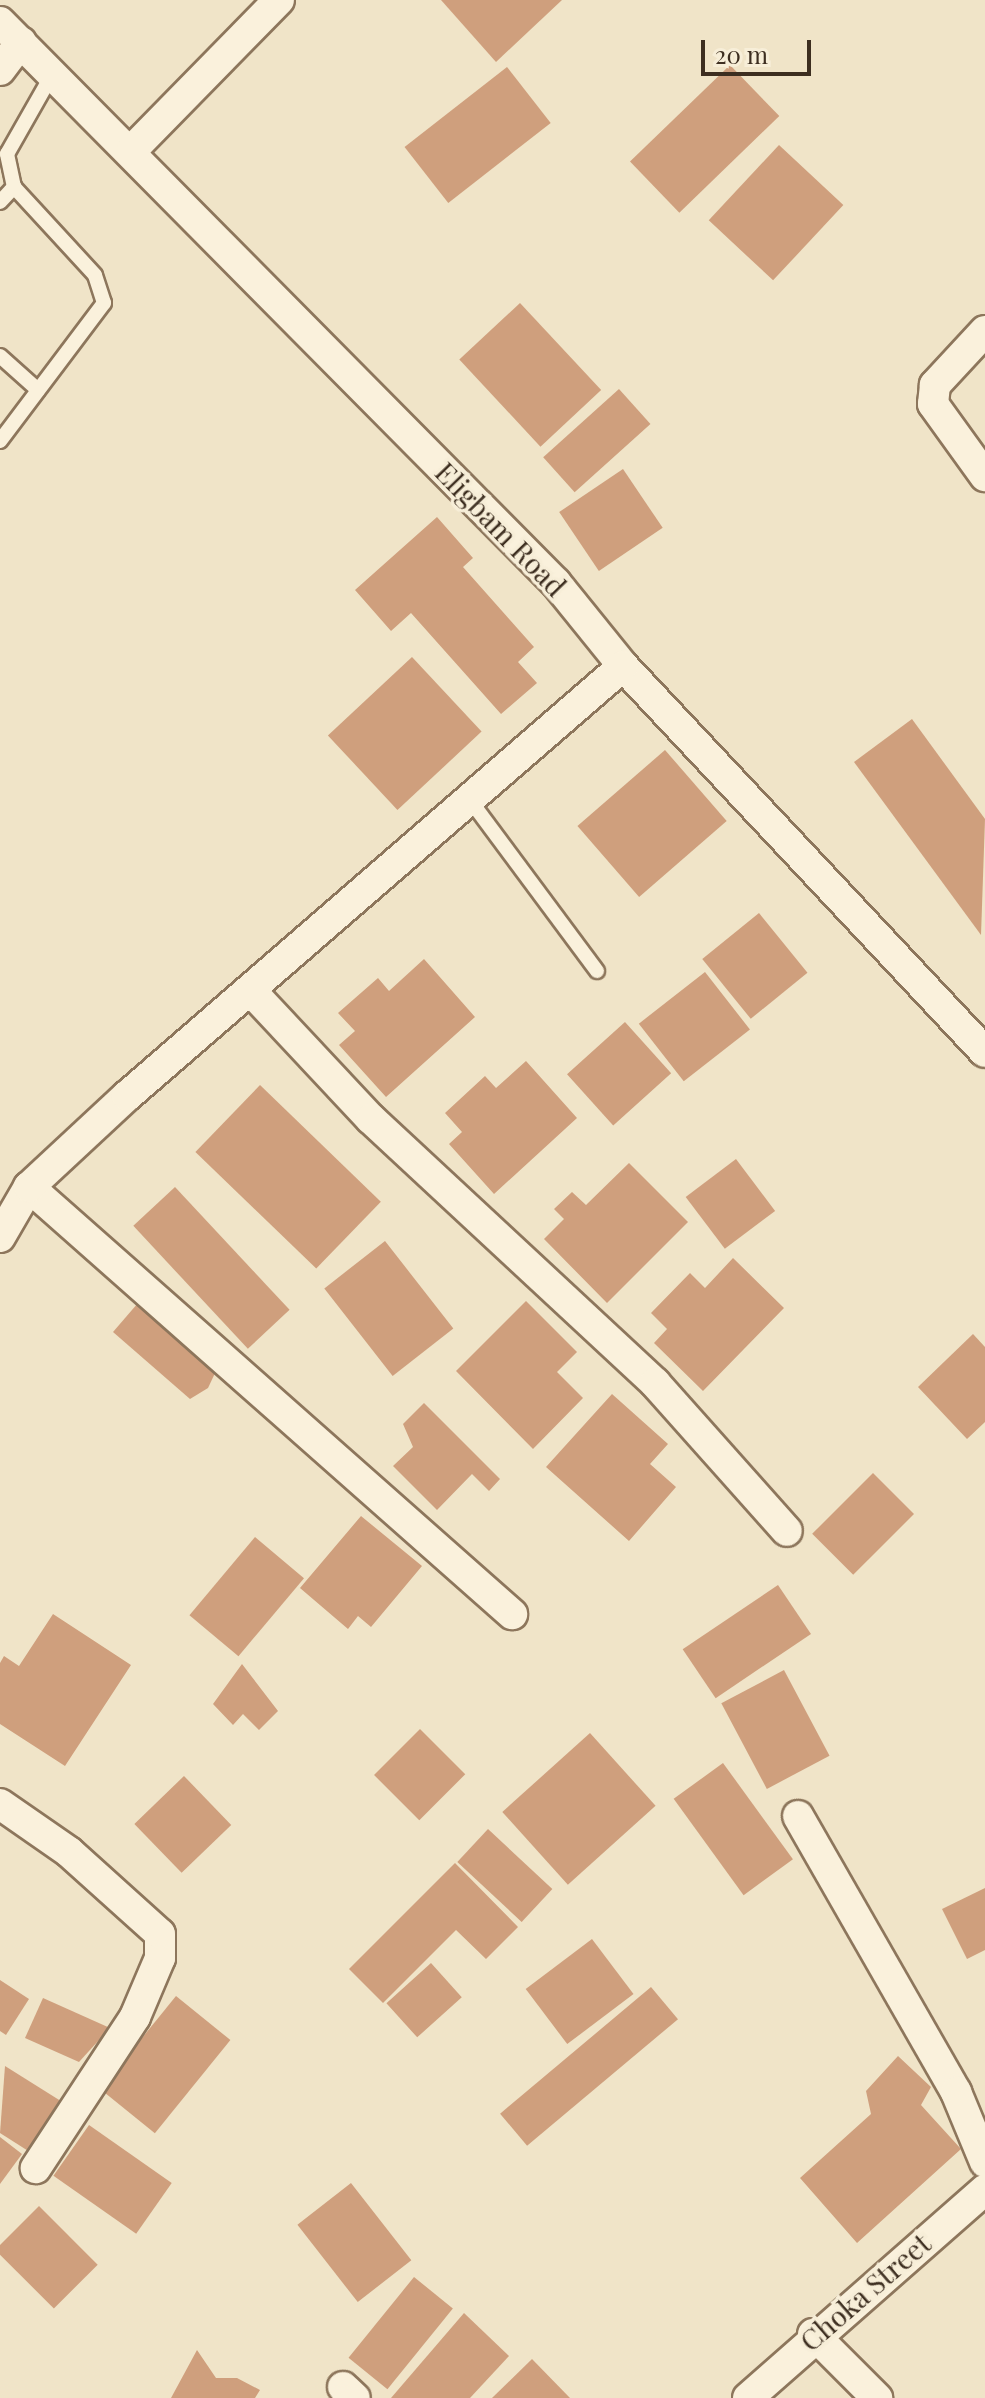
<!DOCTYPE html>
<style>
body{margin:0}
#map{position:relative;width:985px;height:2398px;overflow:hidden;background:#f0e4c8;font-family:"Playfair Display",serif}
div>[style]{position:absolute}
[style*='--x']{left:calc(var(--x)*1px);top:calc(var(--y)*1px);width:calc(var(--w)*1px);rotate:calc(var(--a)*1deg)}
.building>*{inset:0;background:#cf9f7d;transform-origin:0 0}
.roads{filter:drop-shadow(2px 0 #8d765c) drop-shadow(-2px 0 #8d765c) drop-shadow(0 2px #8d765c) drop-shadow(0 -2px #8d765c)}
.service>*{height:14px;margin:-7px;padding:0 7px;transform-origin:7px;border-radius:7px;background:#faf1dc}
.minor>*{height:30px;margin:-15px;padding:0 15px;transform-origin:15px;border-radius:15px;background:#faf1dc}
span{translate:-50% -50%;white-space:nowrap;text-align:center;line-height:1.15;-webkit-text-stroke:7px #f7eed8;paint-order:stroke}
.street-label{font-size:28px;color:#3d2e20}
.scale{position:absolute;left:701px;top:40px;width:110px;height:36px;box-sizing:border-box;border:4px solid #3d2e20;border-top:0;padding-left:10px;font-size:24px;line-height:28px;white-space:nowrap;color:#3d2e20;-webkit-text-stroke:6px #f7eed8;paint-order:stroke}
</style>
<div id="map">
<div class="building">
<i style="clip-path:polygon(441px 0,562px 0,496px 62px)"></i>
<i style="left:730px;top:65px;width:71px;height:139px;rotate:46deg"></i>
<i style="left:507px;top:67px;width:71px;height:130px;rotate:52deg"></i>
<i style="left:779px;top:145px;width:88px;height:103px;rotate:43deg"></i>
<i style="left:520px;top:303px;width:119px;height:83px;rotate:47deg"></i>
<i style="left:619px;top:389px;width:47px;height:102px;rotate:48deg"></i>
<i style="left:623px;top:469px;width:71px;height:77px;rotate:56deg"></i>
<i style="clip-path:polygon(437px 517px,473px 558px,463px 567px,534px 647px,518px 662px,537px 683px,501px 714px,411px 613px,391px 631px,355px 590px)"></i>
<i style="left:412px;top:657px;width:102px;height:115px;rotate:47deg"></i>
<i style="clip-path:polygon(912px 719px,985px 819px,981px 935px,854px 762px)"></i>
<i style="left:665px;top:750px;width:94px;height:116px;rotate:49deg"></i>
<i style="left:759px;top:913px;width:77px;height:73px;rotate:51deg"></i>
<i style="clip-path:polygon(424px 959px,475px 1017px,386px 1097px,339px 1045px,355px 1031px,338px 1013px,378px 978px,389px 991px)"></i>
<i style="left:705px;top:972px;width:73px;height:84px;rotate:52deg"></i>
<i style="left:625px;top:1022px;width:69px;height:78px;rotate:48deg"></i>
<i style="clip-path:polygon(526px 1061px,577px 1118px,494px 1194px,449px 1144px,462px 1132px,445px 1113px,485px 1076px,496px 1088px)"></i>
<i style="left:260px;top:1085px;width:168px;height:93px;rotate:44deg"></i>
<i style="left:736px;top:1159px;width:65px;height:63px;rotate:53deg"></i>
<i style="clip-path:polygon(629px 1163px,688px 1222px,607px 1303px,544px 1239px,564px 1219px,554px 1209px,572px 1192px,586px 1205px)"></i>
<i style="left:175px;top:1187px;width:168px;height:57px;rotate:47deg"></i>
<i style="left:385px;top:1241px;width:111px;height:77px;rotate:52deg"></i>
<i style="clip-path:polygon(733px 1258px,784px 1308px,703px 1391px,654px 1343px,667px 1329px,651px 1313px,690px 1273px,705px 1288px)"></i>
<i style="clip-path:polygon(526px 1301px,577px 1352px,557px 1372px,583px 1398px,533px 1449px,456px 1371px)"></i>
<i style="clip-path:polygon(138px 1303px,216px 1371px,208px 1388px,190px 1399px,113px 1332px)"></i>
<i style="clip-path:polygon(973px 1334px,985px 1347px,985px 1422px,967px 1439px,918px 1387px)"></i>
<i style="clip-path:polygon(612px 1394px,668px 1444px,650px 1464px,676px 1487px,629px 1541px,546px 1467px)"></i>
<i style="clip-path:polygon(424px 1403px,500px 1479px,489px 1491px,472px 1474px,437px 1510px,393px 1466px,413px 1447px,403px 1424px)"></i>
<i style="left:873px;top:1473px;width:58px;height:86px;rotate:45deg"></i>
<i style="clip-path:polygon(361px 1516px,422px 1566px,371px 1627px,358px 1616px,348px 1629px,300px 1588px)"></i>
<i style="left:255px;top:1537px;width:64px;height:102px;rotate:40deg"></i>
<i style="left:778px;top:1585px;width:59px;height:115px;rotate:56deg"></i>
<i style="clip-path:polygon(53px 1614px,131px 1665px,65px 1766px,0 1724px,0 1663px,4px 1656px,19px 1666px)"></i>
<i style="clip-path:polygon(242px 1664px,278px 1711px,259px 1730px,243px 1714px,233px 1725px,213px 1704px)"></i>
<i style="left:784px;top:1670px;width:97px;height:71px;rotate:62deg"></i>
<i style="left:420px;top:1729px;width:64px;height:65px;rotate:45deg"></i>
<i style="left:590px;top:1733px;width:98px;height:118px;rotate:48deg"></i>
<i style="left:723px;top:1763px;width:119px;height:61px;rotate:54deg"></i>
<i style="left:184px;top:1776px;width:68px;height:69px;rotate:46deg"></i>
<i style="left:488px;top:1829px;width:88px;height:45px;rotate:43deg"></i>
<i style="clip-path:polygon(455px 1863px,518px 1927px,486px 1959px,456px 1930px,383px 2003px,349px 1969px)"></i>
<i style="clip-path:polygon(985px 1888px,985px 1950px,967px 1959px,942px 1909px)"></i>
<i style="left:592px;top:1939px;width:69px;height:83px;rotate:53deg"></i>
<i style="left:431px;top:1963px;width:46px;height:60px;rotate:48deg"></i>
<i style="clip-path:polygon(0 1980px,29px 1999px,6px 2035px,0 2031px)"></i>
<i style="left:651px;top:1987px;width:42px;height:197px;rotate:50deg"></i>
<i style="left:176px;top:1996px;width:70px;height:120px;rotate:39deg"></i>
<i style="clip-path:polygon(43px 1998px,110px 2028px,79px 2062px,25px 2038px)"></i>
<i style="clip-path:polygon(898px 2056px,931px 2087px,921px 2105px,961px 2149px,857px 2243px,800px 2178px,871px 2114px,866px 2091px)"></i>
<i style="clip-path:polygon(5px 2066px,64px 2103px,33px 2154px,0 2133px)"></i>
<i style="left:89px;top:2125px;width:101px;height:62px;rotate:35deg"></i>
<i style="clip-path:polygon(0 2137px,22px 2154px,0 2184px)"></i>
<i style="left:351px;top:2183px;width:98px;height:68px;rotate:52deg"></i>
<i style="left:39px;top:2206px;width:83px;height:62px;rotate:45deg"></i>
<i style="left:414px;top:2277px;width:50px;height:104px;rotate:39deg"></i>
<i style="clip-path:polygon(464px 2313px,509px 2356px,470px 2398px,391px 2398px)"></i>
<i style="clip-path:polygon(197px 2350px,216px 2378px,237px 2378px,260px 2390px,255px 2398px,171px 2398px)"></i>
<i style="clip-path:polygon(532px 2359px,570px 2398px,492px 2398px)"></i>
</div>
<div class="roads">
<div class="service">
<i style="--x:0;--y:202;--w:21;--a:-47"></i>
<i style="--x:0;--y:356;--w:51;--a:41.8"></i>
<i style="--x:0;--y:441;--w:173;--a:-53"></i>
<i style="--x:104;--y:303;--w:29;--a:-108"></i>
<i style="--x:95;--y:275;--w:120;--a:-132.6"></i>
<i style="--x:14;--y:187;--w:34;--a:-102"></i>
<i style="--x:7;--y:154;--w:93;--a:-60.4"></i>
<i style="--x:470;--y:800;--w:213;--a:53.4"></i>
</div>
<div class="minor">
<i style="--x:0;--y:22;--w:790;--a:45.26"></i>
<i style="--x:556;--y:583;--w:107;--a:51.1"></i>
<i style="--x:623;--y:666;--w:529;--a:46.84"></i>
<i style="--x:0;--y:70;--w:35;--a:-53"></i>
<i style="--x:132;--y:150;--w:210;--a:-45.6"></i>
<i style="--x:985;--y:331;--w:74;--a:132.8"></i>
<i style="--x:935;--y:385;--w:19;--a:96"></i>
<i style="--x:933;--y:404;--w:89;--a:54.2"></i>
<i style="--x:252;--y:992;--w:174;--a:46.9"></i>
<i style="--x:371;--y:1119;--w:388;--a:42.9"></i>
<i style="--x:655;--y:1383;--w:198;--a:48.3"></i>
<i style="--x:29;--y:1187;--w:645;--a:41.48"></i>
<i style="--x:0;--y:1237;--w:58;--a:-59.9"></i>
<i style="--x:29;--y:1187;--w:134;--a:-42.9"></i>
<i style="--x:127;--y:1096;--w:656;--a:-40.92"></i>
<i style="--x:0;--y:1804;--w:84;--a:34.8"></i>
<i style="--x:69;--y:1852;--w:122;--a:42"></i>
<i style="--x:160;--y:1934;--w:24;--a:90"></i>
<i style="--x:160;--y:1958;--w:64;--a:113"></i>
<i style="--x:135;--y:2017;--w:181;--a:123.3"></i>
<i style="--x:798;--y:1816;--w:318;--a:60.2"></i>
<i style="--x:956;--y:2092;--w:76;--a:67.5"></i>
<i style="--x:813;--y:2334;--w:91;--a:45"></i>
<i style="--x:343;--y:2387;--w:16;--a:43"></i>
<i style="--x:748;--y:2398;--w:315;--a:-41.3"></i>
</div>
</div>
<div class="street-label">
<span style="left:501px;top:529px;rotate:46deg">Eligbam Road</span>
<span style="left:865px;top:2292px;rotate:-41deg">Choka Street</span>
</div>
<div class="scale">20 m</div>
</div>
